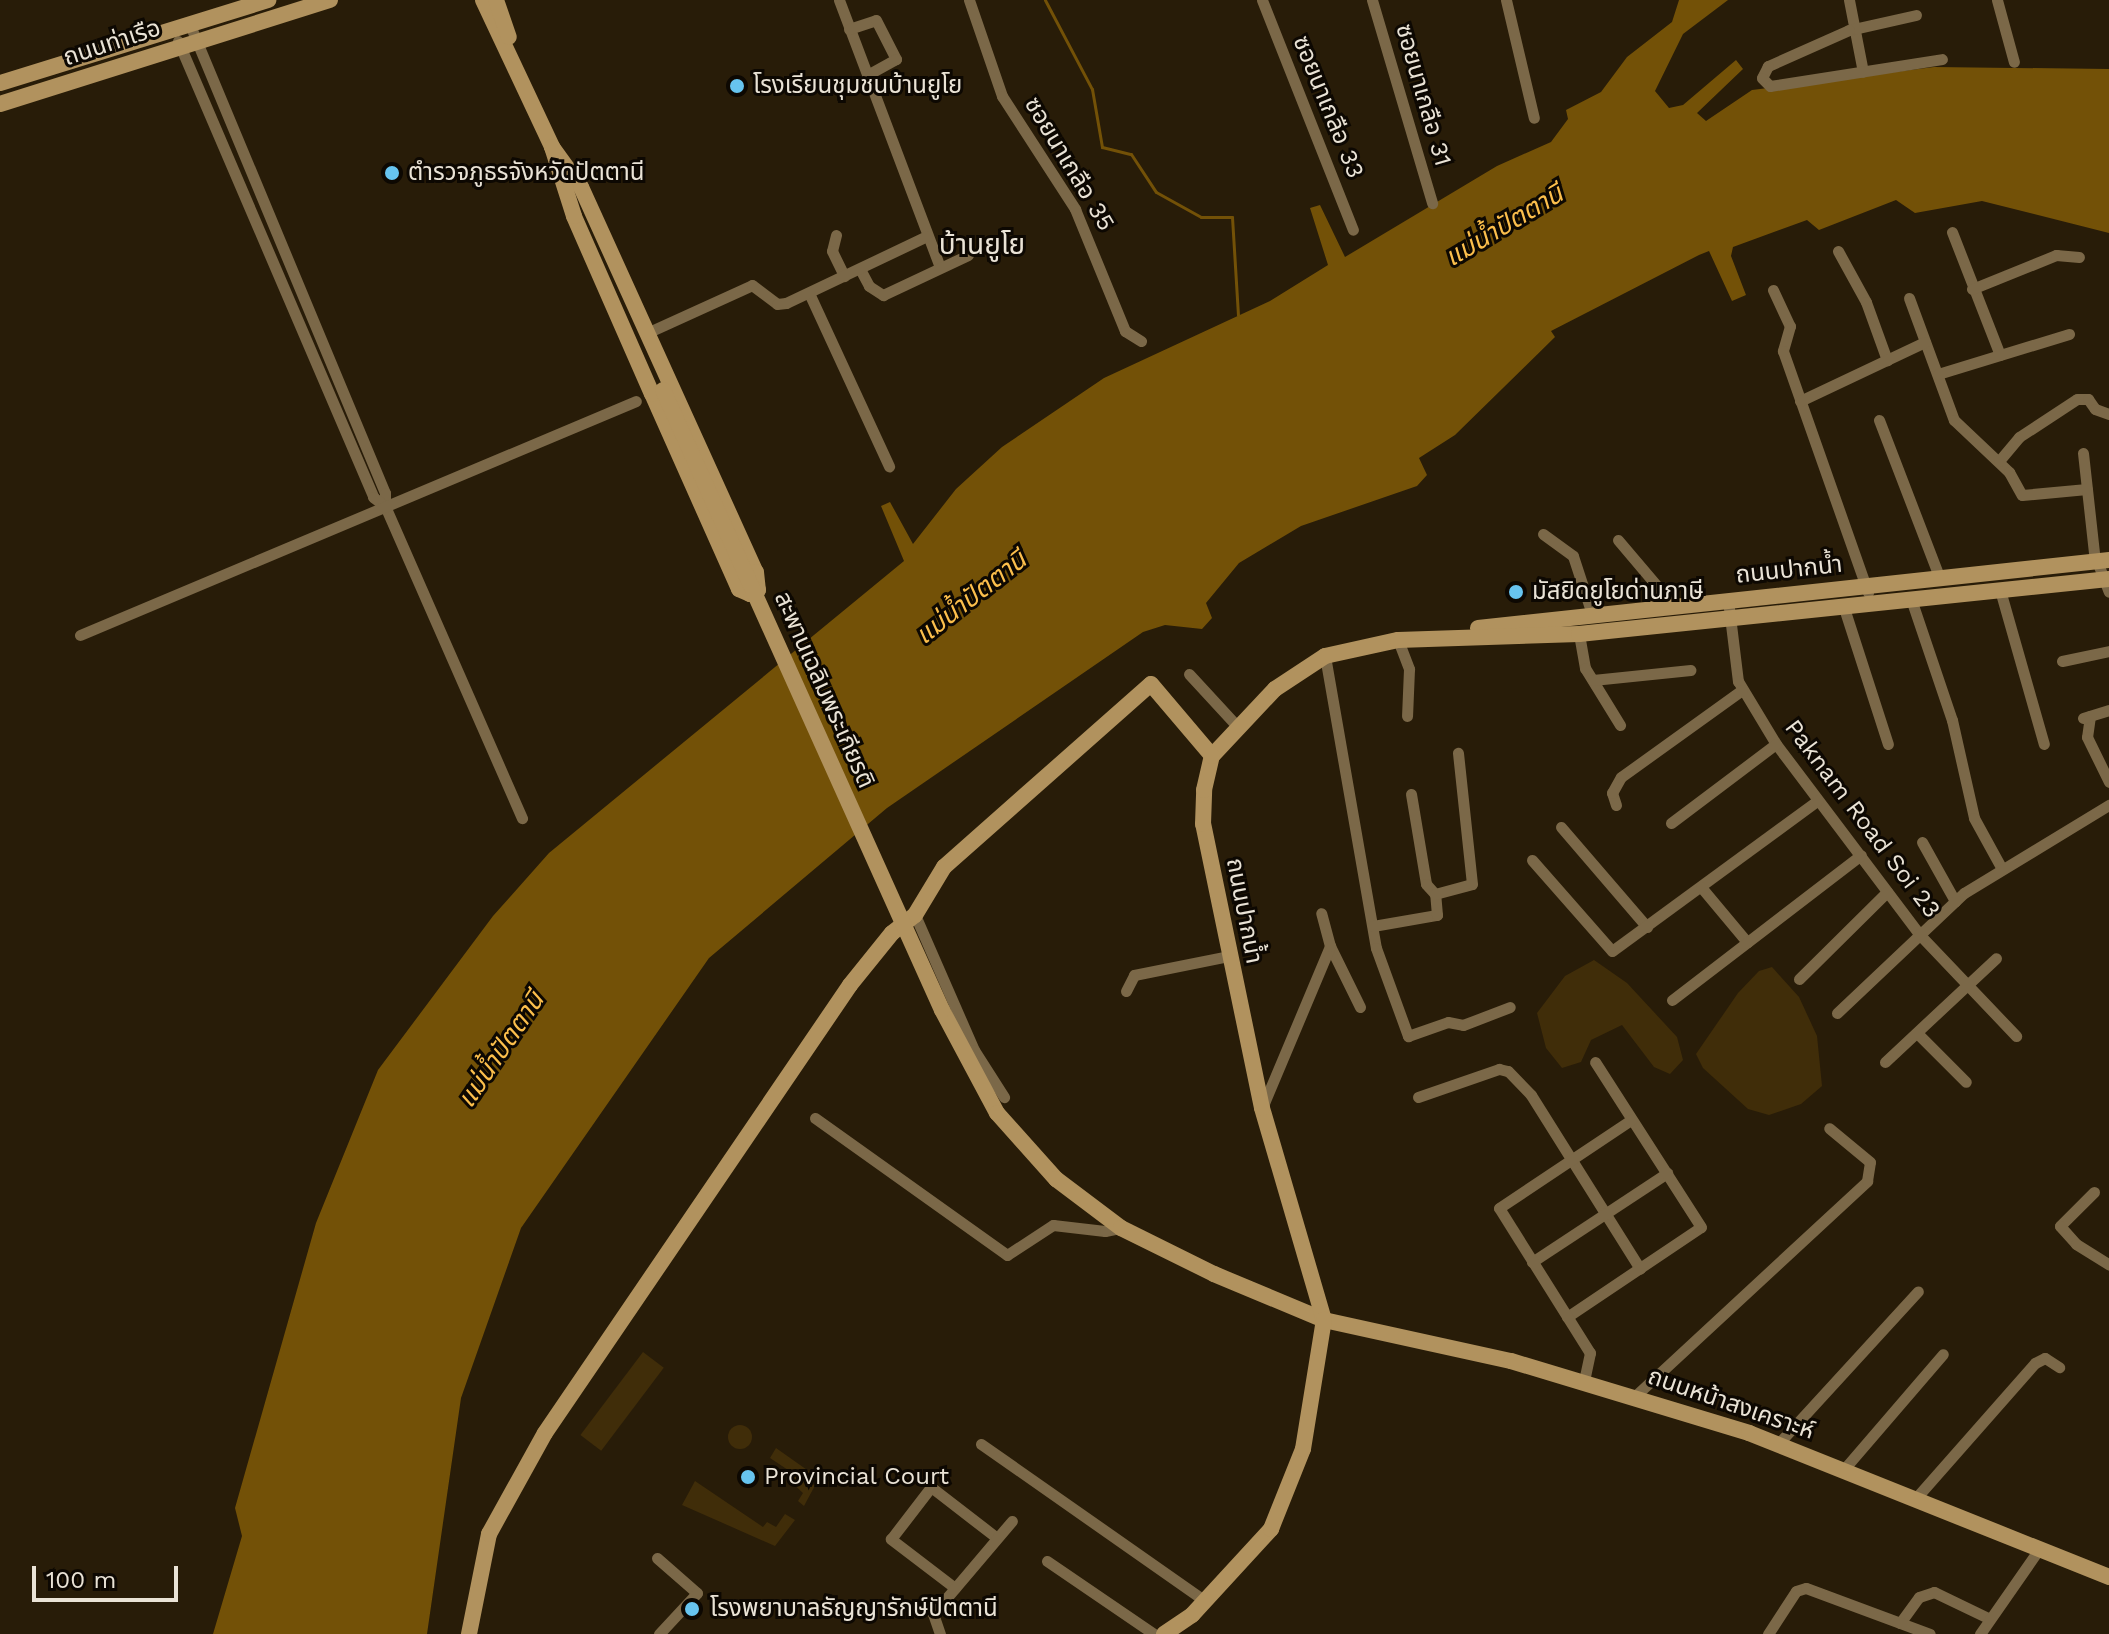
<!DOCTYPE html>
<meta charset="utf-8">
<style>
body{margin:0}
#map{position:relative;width:2109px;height:1634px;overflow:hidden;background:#281c08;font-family:"Work Sans","Noto Sans Thai",sans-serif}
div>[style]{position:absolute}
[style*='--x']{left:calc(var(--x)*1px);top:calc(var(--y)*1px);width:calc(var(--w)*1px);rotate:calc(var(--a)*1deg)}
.green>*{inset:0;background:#402d09;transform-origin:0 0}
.round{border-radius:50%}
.water>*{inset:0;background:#735107}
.stream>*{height:3px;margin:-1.5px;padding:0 1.5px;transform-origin:1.5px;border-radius:1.5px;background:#735107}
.street>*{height:11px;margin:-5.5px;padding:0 5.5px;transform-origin:5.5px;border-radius:5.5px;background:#7b6848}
.secondary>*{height:16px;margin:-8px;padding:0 8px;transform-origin:8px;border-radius:8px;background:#b1925e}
.secondary-bridge>*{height:16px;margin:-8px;padding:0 8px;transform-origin:8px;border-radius:8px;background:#b1925e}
.dots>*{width:22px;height:22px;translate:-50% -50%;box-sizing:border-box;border:4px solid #0d0802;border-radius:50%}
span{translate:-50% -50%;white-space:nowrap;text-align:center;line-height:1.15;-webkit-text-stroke:6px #0d0802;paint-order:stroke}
.street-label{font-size:24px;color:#eae3d6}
.poi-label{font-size:24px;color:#eae3d6}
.left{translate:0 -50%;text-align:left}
.water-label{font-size:26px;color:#fcbf4c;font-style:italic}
.quarter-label{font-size:28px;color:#eae3d6}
.scale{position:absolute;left:32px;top:1566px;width:146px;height:36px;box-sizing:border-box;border:4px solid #eae3d6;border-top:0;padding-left:10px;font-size:24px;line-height:28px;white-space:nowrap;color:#eae3d6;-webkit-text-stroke:6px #0d0802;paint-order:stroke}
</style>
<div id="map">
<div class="green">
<i style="clip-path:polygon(1594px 960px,1627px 983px,1677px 1037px,1683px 1060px,1670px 1074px,1654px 1067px,1622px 1025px,1591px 1040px,1581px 1062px,1562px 1068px,1546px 1048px,1537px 1013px,1565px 976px)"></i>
<i style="clip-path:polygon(1772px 967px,1799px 997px,1817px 1036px,1822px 1086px,1801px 1104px,1769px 1115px,1748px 1109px,1703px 1068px,1696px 1054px,1738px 993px,1759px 971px)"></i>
<i style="left:643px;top:1352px;width:26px;height:104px;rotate:37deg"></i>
<i class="round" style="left:728px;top:1425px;width:24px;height:24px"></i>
<i style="clip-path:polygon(776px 1448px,810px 1472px,805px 1480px,814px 1485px,819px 1478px,804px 1506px,798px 1501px,803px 1493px,790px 1481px,794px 1474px,770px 1458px)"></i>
<i style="clip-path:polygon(695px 1481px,763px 1527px,767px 1522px,776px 1527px,785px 1514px,795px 1520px,775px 1546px,682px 1505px)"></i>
</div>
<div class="water">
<i style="clip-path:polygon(1679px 0,1728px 0,1683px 34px,1655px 91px,1669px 108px,1683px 105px,1736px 60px,1743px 69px,1697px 113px,1706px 121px,1752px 90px,1934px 67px,2109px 69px,2109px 233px,1982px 201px,1915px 213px,1896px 200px,1819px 230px,1807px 220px,1733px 247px,1731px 256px,1746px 295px,1732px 301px,1709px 251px,1699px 255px,1551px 331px,1555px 337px,1455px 435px,1419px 458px,1427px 475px,1417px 486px,1301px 526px,1239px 563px,1206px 603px,1212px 618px,1202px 629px,1165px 625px,1143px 632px,887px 808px,709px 958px,521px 1228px,461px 1398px,427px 1634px,213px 1634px,242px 1536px,235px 1508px,316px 1223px,378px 1070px,493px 916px,549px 853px,904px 561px,881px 506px,890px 502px,913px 544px,956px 489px,1002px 447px,1104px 378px,1270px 301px,1328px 265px,1310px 208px,1320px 205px,1345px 257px,1497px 166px,1551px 142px,1568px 119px,1566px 110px,1601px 92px,1627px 57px,1672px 22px)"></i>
</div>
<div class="stream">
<i style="--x:1045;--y:0;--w:101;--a:62.2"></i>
<i style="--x:1092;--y:89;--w:59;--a:80.2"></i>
<i style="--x:1102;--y:147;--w:30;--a:14"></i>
<i style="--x:1131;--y:154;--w:45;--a:56.7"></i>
<i style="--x:1156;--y:192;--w:51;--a:29.1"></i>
<i style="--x:1201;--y:217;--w:31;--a:0"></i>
<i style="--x:1232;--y:217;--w:98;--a:86.5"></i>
</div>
<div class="street">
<i style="--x:839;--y:0;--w:285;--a:69.3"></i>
<i style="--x:969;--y:0;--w:102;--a:71"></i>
<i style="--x:1002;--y:96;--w:135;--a:57.1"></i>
<i style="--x:1075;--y:209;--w:132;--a:67.7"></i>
<i style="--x:1125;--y:331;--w:19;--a:32"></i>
<i style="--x:1262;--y:0;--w:247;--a:68.4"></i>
<i style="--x:1372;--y:0;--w:212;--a:73.5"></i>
<i style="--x:1506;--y:0;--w:121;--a:76.7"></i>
<i style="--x:1849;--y:0;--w:73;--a:79"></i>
<i style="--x:1997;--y:0;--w:64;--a:74.7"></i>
<i style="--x:1916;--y:15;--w:69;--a:167.4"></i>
<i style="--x:1849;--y:30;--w:89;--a:156"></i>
<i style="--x:1768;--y:66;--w:13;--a:117"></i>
<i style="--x:1762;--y:78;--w:11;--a:45"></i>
<i style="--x:1770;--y:86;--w:174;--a:-8.9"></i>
<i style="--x:190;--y:25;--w:507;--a:67.38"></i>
<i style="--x:385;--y:493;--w:13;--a:90"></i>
<i style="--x:385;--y:506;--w:341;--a:66.3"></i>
<i style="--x:849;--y:29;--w:28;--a:-18"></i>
<i style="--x:876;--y:20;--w:44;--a:62.9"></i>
<i style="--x:896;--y:59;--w:33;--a:151"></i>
<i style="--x:178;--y:41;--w:496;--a:66.8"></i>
<i style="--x:373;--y:497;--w:15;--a:37"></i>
<i style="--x:1952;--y:232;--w:132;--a:68.7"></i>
<i style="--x:836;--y:235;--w:16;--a:104"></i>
<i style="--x:832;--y:251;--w:28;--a:64"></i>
<i style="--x:1838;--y:251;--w:58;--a:61.2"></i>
<i style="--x:1866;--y:302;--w:62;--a:70.1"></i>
<i style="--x:860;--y:269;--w:19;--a:62"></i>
<i style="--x:869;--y:286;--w:17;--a:33"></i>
<i style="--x:883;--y:295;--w:94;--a:-25.2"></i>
<i style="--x:1972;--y:289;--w:91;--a:-22"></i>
<i style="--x:2056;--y:255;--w:23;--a:5"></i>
<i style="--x:1773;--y:290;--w:40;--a:65"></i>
<i style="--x:1790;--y:326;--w:26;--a:106"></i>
<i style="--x:1783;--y:351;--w:256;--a:70.6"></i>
<i style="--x:809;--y:293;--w:191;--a:65.2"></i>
<i style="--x:1909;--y:298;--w:130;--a:69.8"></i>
<i style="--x:1954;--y:420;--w:76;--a:43.4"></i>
<i style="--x:2009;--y:472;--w:26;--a:61"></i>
<i style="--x:2022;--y:495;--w:65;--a:-5.3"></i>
<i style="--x:649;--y:332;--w:113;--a:-24.5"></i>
<i style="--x:752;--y:285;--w:31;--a:37"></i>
<i style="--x:777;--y:304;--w:9;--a:-6"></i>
<i style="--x:786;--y:303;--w:156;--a:-25.4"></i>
<i style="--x:1938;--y:374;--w:137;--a:-17"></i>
<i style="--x:1800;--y:401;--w:138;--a:-25.3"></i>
<i style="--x:1879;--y:420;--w:170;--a:69"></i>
<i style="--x:2083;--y:453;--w:109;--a:83.7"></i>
<i style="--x:1999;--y:461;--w:31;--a:-50"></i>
<i style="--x:2019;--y:437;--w:69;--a:-33.2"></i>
<i style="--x:2077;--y:399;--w:11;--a:0"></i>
<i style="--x:2088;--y:399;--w:12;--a:55"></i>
<i style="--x:2095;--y:409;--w:15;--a:20"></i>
<i style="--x:1543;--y:534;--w:37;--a:36"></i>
<i style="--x:1573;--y:556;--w:61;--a:71.9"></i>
<i style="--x:1618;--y:540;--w:87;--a:49.7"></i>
<i style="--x:2097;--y:561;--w:33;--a:69"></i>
<i style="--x:2000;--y:590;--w:160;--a:74.1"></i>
<i style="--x:1728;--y:600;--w:82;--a:83"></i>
<i style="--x:1738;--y:681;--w:74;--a:58.9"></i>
<i style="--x:1776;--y:744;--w:238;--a:53"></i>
<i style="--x:1919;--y:934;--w:141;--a:46.4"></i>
<i style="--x:1912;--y:602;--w:125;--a:71.3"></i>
<i style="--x:1952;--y:720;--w:100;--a:77.3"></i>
<i style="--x:1974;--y:818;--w:58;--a:61.2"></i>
<i style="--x:1844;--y:608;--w:143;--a:72.1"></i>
<i style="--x:1579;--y:634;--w:35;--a:80"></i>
<i style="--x:1585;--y:668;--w:67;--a:58.4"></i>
<i style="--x:80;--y:635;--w:603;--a:-22.82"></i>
<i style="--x:1398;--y:640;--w:31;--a:69"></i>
<i style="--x:1409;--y:669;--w:47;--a:92.4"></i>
<i style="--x:1325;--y:656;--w:296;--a:80.1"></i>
<i style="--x:1376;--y:948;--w:94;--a:70"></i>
<i style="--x:1408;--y:1036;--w:42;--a:-19.3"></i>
<i style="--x:1448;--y:1022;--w:15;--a:11"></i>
<i style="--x:1463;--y:1025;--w:50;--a:-21"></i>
<i style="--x:2062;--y:661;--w:48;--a:-12"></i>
<i style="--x:1189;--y:674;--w:69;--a:47.3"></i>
<i style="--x:1593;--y:680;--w:98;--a:-5.9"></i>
<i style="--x:2090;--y:716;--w:21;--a:98"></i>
<i style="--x:2087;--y:737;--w:50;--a:63.9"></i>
<i style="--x:2083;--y:718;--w:27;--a:-17"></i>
<i style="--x:1411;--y:794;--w:91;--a:80.5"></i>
<i style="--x:1426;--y:884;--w:13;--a:48"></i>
<i style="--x:1616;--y:805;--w:13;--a:-108"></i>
<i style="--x:1612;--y:793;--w:18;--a:-61"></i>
<i style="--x:1621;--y:777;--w:149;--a:-35.7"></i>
<i style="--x:1671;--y:823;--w:131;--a:-37"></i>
<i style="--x:1561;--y:827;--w:132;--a:49.3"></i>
<i style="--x:1922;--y:842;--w:68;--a:60.8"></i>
<i style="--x:1532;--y:860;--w:121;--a:48.7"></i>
<i style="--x:1612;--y:951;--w:255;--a:-36.2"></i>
<i style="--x:1701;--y:887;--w:72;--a:50.1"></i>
<i style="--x:915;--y:915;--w:147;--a:66.4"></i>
<i style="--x:974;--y:1050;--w:56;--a:57.4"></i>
<i style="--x:1373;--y:926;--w:65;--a:-9.8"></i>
<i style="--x:1437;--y:915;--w:21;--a:-95"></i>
<i style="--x:1435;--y:894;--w:38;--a:-15"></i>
<i style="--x:1472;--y:884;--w:132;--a:-96.1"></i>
<i style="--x:1330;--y:946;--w:68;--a:63.8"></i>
<i style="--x:1799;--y:979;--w:124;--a:-44.7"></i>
<i style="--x:1126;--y:991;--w:18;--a:-63"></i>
<i style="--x:1134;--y:975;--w:96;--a:-11.4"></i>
<i style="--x:1672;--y:1000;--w:238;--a:-37.5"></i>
<i style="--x:1837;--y:1013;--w:175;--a:-43.4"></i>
<i style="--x:1964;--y:893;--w:170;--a:-31.3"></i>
<i style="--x:1917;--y:1033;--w:69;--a:45"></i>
<i style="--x:1885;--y:1062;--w:152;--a:-43.1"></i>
<i style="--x:1418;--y:1097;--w:86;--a:-19.1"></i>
<i style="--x:1499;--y:1069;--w:9;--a:13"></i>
<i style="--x:1508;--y:1071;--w:33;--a:46"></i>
<i style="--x:1531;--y:1095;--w:205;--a:57.9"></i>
<i style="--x:1262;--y:1108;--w:176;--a:-67.2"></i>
<i style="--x:1330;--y:946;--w:34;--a:-105"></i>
<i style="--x:815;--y:1118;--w:236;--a:35.5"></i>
<i style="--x:1007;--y:1255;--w:55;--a:-33.1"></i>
<i style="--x:1053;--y:1225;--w:52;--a:6.6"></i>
<i style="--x:1105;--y:1231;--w:16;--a:-11"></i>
<i style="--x:2094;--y:1192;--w:48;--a:135"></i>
<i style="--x:2060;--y:1226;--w:24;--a:48"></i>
<i style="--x:2076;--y:1244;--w:39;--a:32"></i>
<i style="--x:1532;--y:1262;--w:162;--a:-33.4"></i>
<i style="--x:1567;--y:1317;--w:161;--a:-33.9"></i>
<i style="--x:1701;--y:1227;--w:196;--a:-122.7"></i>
<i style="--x:1584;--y:1381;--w:29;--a:-78"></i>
<i style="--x:1590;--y:1353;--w:171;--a:-122.1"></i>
<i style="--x:1499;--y:1208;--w:159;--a:-33.7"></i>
<i style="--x:1634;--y:1397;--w:318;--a:-42.8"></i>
<i style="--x:1867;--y:1181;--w:19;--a:-81"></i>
<i style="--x:1870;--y:1162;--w:53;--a:-140.3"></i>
<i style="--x:981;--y:1444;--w:274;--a:35"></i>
<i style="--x:1778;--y:1444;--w:207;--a:-47.5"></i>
<i style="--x:1845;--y:1468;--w:150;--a:-49.3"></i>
<i style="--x:1916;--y:1498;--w:180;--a:-48.6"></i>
<i style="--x:2035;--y:1363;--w:11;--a:-27"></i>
<i style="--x:2045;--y:1358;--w:17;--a:33"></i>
<i style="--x:657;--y:1558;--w:53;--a:41.2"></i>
<i style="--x:697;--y:1593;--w:56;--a:132.8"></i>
<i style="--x:1047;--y:1561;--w:130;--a:34.3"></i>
<i style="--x:955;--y:1588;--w:81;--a:-142.6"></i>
<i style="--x:891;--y:1539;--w:66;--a:-52.4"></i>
<i style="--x:931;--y:1487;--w:83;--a:37.7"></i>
<i style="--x:1900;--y:1623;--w:32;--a:-54"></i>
<i style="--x:1919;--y:1597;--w:16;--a:-18"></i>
<i style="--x:1934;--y:1592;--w:62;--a:25.7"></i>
<i style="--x:940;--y:1634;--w:21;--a:-109"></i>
<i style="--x:933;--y:1614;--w:122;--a:-49.7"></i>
<i style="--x:1768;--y:1634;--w:51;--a:-56.9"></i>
<i style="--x:1796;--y:1591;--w:10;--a:-17"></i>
<i style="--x:1806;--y:1588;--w:132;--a:20.4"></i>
<i style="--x:1980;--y:1634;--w:103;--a:-55.2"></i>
</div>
<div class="secondary">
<i style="--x:483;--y:0;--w:171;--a:64.8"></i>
<i style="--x:496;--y:0;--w:39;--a:71"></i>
<i style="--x:0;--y:83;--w:281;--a:-17.2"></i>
<i style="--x:0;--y:104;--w:346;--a:-17.5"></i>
<i style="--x:552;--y:147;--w:49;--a:54.1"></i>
<i style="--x:581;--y:187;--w:423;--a:65.6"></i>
<i style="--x:756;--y:572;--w:18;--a:84"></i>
<i style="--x:758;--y:590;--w:9;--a:153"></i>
<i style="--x:750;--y:594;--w:12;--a:-156"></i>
<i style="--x:739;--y:589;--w:214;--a:-114"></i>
<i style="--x:652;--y:394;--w:194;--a:-113.7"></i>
<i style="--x:574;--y:216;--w:72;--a:-107.7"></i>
<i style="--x:1478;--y:628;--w:635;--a:-6.15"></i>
<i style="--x:942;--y:1010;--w:117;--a:61.9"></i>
<i style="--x:997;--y:1113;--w:89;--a:48.2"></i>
<i style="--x:1056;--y:1179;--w:81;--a:37"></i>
<i style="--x:1121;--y:1228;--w:104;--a:26.3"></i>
<i style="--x:1214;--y:1274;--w:119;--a:22.7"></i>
<i style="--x:1324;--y:1320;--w:191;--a:12.4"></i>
<i style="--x:1511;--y:1361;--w:249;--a:16.8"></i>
<i style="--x:1749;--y:1433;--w:388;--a:21.8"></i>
<i style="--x:1324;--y:1320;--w:221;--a:-106.3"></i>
<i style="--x:1262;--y:1108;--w:290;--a:-101.7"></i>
<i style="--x:1203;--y:824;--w:34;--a:-88"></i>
<i style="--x:1204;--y:790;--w:35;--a:-77"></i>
<i style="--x:1212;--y:756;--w:92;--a:-46.8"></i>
<i style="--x:1275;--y:689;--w:60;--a:-33.4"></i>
<i style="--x:1325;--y:656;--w:75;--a:-12.4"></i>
<i style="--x:1398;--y:640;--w:181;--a:-1.9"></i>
<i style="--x:1579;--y:634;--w:533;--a:-5.92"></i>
<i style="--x:469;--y:1634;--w:102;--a:-78.7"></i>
<i style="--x:489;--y:1534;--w:115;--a:-61"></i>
<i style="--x:545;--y:1433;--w:542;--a:-55.75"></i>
<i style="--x:850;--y:985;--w:67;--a:-51.1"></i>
<i style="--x:892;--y:933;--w:29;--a:-38"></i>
<i style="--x:915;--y:915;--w:56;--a:-58.9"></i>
<i style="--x:944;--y:867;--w:276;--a:-41.5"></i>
<i style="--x:1151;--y:684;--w:94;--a:49.7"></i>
<i style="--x:1164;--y:1634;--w:34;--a:-34"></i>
<i style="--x:1192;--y:1615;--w:117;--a:-47.4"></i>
<i style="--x:1271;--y:1529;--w:86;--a:-68.2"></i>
<i style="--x:1303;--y:1449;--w:131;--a:-80.8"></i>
</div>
<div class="secondary-bridge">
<i style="--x:663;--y:390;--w:680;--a:65.77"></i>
</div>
<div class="dots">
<i style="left:737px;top:86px;background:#67c4ef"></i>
<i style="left:392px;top:173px;background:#67c4ef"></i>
<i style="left:1516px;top:592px;background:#67c4ef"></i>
<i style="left:748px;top:1477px;background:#67c4ef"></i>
<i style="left:692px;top:1609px;background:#67c4ef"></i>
</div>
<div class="street-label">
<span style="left:112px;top:43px;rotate:-18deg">ถนนท่าเรือ</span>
<span style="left:1423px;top:95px;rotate:74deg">ซอยนาเกลือ 31</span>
<span style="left:1328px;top:107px;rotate:68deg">ซอยนาเกลือ 33</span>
<span style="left:1069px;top:164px;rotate:59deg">ซอยนาเกลือ 35</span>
<span style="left:1789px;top:570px;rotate:-6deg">ถนนปากน้ำ</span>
<span style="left:824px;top:690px;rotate:66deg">สะพานเฉลิมพระเกียรติ</span>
<span style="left:1862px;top:819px;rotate:53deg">Paknam Road Soi 23</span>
<span style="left:1244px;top:911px;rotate:79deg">ถนนปากน้ำ</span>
<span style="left:1731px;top:1404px;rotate:19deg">ถนนหน้าสงเคราะห์</span>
</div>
<div class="poi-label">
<span class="left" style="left:753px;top:86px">โรงเรียนชุมชนบ้านยูโย</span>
<span class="left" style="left:408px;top:173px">ตำรวจภูธรจังหวัดปัตตานี</span>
<span class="left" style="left:1532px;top:592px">มัสยิดยูโยด่านภาษี</span>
<span class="left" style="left:764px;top:1477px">Provincial Court</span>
<span class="left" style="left:710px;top:1609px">โรงพยาบาลธัญญารักษ์ปัตตานี</span>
</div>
<div class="water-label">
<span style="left:1504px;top:226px;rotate:-31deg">แม่น้ำปัตตานี</span>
<span style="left:971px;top:598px;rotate:-38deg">แม่น้ำปัตตานี</span>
<span style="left:501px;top:1050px;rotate:-56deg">แม่น้ำปัตตานี</span>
</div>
<div class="quarter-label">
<span style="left:982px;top:245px">บ้านยูโย</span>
</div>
<div class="scale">100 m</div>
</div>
